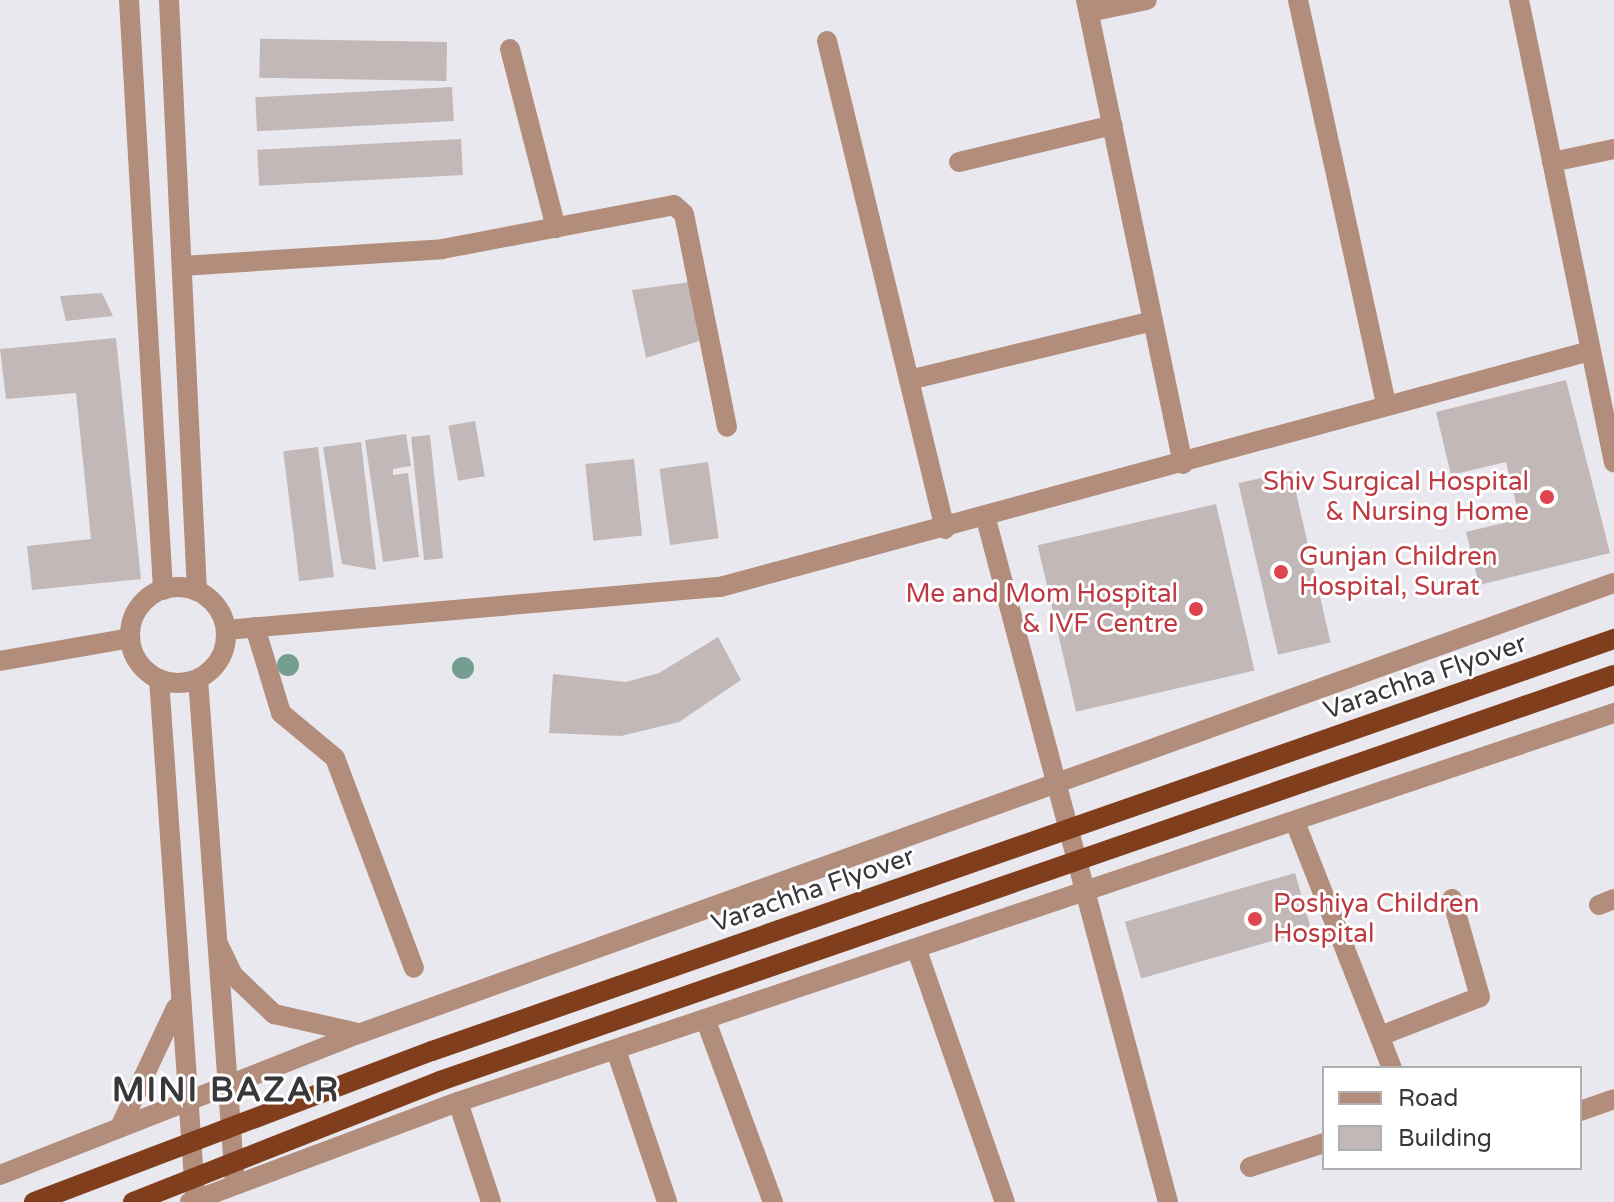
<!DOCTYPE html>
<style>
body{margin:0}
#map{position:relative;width:1614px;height:1202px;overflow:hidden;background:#eae8ef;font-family:"Varela Round",sans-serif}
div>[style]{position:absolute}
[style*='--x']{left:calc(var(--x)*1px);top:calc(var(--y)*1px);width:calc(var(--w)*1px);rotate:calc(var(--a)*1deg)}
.building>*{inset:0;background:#c1b8b7;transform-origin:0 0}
.minor>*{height:20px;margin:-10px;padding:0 10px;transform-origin:10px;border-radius:10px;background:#b38d7b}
.minor>.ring{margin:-10px;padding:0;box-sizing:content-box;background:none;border:20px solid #b38d7b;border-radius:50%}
.major-bridge>*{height:20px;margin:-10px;padding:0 10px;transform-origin:10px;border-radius:10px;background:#803e1d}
.trees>*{width:22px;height:22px;margin:-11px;border-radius:50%;background:#739e90}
.dots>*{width:22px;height:22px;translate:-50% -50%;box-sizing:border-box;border:4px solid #fff;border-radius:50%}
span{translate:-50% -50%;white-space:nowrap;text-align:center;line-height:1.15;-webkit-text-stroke:6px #fff;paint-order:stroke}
.health-label{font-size:26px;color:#be3a42}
.right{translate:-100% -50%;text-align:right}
.left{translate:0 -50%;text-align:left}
.street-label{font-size:26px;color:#38373a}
.district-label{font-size:34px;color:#38373a;font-weight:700;letter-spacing:2px}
.legend{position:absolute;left:1322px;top:1066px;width:260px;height:104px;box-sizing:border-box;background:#fff;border:2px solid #afafb0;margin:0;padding:10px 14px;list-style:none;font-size:24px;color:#38373a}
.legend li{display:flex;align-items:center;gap:16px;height:40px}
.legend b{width:40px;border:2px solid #afafb0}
</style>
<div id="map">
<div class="building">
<i style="left:447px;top:42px;width:39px;height:187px;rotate:91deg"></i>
<i style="left:452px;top:87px;width:34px;height:197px;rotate:87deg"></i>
<i style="left:461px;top:139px;width:36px;height:204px;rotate:87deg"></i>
<i style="clip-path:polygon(690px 282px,699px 341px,646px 358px,632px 290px)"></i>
<i style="clip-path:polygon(102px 293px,113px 316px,66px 321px,60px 296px)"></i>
<i style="clip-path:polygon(116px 338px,141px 579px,32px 590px,27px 546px,91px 539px,76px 393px,6px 399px,0 349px)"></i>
<i style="clip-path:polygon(1566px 380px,1610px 553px,1479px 585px,1466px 532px,1520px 519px,1506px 462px,1451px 475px,1436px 412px)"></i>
<i style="left:475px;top:421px;width:56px;height:27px;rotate:80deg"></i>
<i style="clip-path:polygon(406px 434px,411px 466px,393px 469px,393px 475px,408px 473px,419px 557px,383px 562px,365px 440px)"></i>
<i style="left:430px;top:435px;width:124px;height:19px;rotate:84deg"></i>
<i style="clip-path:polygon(361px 442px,376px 570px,342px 564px,323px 447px)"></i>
<i style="left:318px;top:447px;width:131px;height:35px;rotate:83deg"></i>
<i style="left:634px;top:459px;width:77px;height:49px;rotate:84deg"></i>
<i style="left:708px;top:462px;width:77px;height:49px;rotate:82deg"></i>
<i style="left:1291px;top:471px;width:176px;height:54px;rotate:77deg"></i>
<i style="left:1216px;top:504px;width:171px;height:183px;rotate:77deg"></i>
<i style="clip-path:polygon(718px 637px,741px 680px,679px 722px,621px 736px,549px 733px,553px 674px,626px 682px,659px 673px)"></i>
<i style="left:1295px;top:873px;width:59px;height:177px;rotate:74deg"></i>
</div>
<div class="minor">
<i style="--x:129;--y:0;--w:591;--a:86.7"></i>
<i style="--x:169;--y:0;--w:592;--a:87.29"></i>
<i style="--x:1086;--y:0;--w:474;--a:78.2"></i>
<i style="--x:1298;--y:0;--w:414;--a:77.7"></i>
<i style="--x:1519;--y:0;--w:472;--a:78.4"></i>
<i style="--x:1089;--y:12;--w:59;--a:-11.7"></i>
<i style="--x:827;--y:41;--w:502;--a:76.41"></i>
<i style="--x:510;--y:49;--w:185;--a:75.6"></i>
<i style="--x:959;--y:162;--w:158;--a:-13.5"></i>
<i style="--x:1552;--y:162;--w:63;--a:-11.8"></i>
<i style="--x:182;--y:266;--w:261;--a:-3.7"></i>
<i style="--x:442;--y:249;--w:236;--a:-10.7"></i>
<i style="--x:674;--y:205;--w:13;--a:42"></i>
<i style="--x:684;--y:214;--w:217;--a:78.6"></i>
<i style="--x:909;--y:380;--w:251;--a:-13.6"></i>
<i style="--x:986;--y:519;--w:707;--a:75.08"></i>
<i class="ring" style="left:130px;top:587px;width:76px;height:76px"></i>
<i style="--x:255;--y:627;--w:90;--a:73.2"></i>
<i style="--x:281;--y:713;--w:70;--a:39.8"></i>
<i style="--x:335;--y:758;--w:224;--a:69.4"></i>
<i style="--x:226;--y:630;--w:496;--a:-5"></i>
<i style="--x:720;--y:587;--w:901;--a:-15.18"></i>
<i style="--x:0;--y:661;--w:132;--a:-10"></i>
<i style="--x:159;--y:679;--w:516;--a:86"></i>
<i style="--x:198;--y:679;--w:499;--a:85.8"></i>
<i style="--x:1295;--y:822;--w:264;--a:68.5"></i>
<i style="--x:1599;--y:905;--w:16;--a:-22"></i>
<i style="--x:219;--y:946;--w:32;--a:64"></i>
<i style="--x:233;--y:975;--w:57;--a:43.6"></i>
<i style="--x:274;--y:1014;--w:82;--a:12.7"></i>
<i style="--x:917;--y:950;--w:267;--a:70.8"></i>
<i style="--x:706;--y:1021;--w:193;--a:69.7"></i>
<i style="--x:1380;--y:1036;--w:107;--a:-21.3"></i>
<i style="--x:1480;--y:997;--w:102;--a:-105.9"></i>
<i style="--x:617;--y:1053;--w:157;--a:71.4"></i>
<i style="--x:458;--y:1102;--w:105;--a:71.7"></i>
<i style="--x:1580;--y:1111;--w:36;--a:-19"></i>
<i style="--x:120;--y:1127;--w:132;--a:-64.8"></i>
<i style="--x:1250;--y:1167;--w:78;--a:-18"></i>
<i style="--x:0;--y:1175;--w:388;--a:-21.5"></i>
<i style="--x:361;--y:1033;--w:1331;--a:-19.76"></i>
<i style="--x:190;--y:1202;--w:286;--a:-20.5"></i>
<i style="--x:458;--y:1102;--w:1220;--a:-18.6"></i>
</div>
<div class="major-bridge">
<i style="--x:34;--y:1202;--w:426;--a:-20.8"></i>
<i style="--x:432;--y:1051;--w:1252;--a:-19.22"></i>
<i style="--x:133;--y:1202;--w:330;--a:-21.5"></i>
<i style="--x:440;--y:1081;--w:1242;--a:-19.08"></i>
</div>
<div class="trees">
<i style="left:288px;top:665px"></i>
<i style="left:463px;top:668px"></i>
</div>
<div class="dots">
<i style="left:1547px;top:497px;background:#e0444e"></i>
<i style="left:1281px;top:572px;background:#e0444e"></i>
<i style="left:1196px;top:609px;background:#e0444e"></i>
<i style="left:1255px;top:919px;background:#e0444e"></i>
</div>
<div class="health-label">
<span class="right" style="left:1529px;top:497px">Shiv Surgical Hospital<br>&amp; Nursing Home</span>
<span class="left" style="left:1299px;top:572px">Gunjan Children<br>Hospital, Surat</span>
<span class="right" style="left:1178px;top:609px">Me and Mom Hospital<br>&amp; IVF Centre</span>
<span class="left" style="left:1273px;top:919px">Poshiya Children<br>Hospital</span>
</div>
<div class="street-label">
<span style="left:1425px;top:677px;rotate:-19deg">Varachha Flyover</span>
<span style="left:813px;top:890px;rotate:-19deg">Varachha Flyover</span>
</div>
<div class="district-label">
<span style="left:226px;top:1091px">MINI BAZAR</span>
</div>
<ul class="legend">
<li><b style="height:10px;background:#b38d7b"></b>Road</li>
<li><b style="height:22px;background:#c1b8b7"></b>Building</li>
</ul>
</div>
